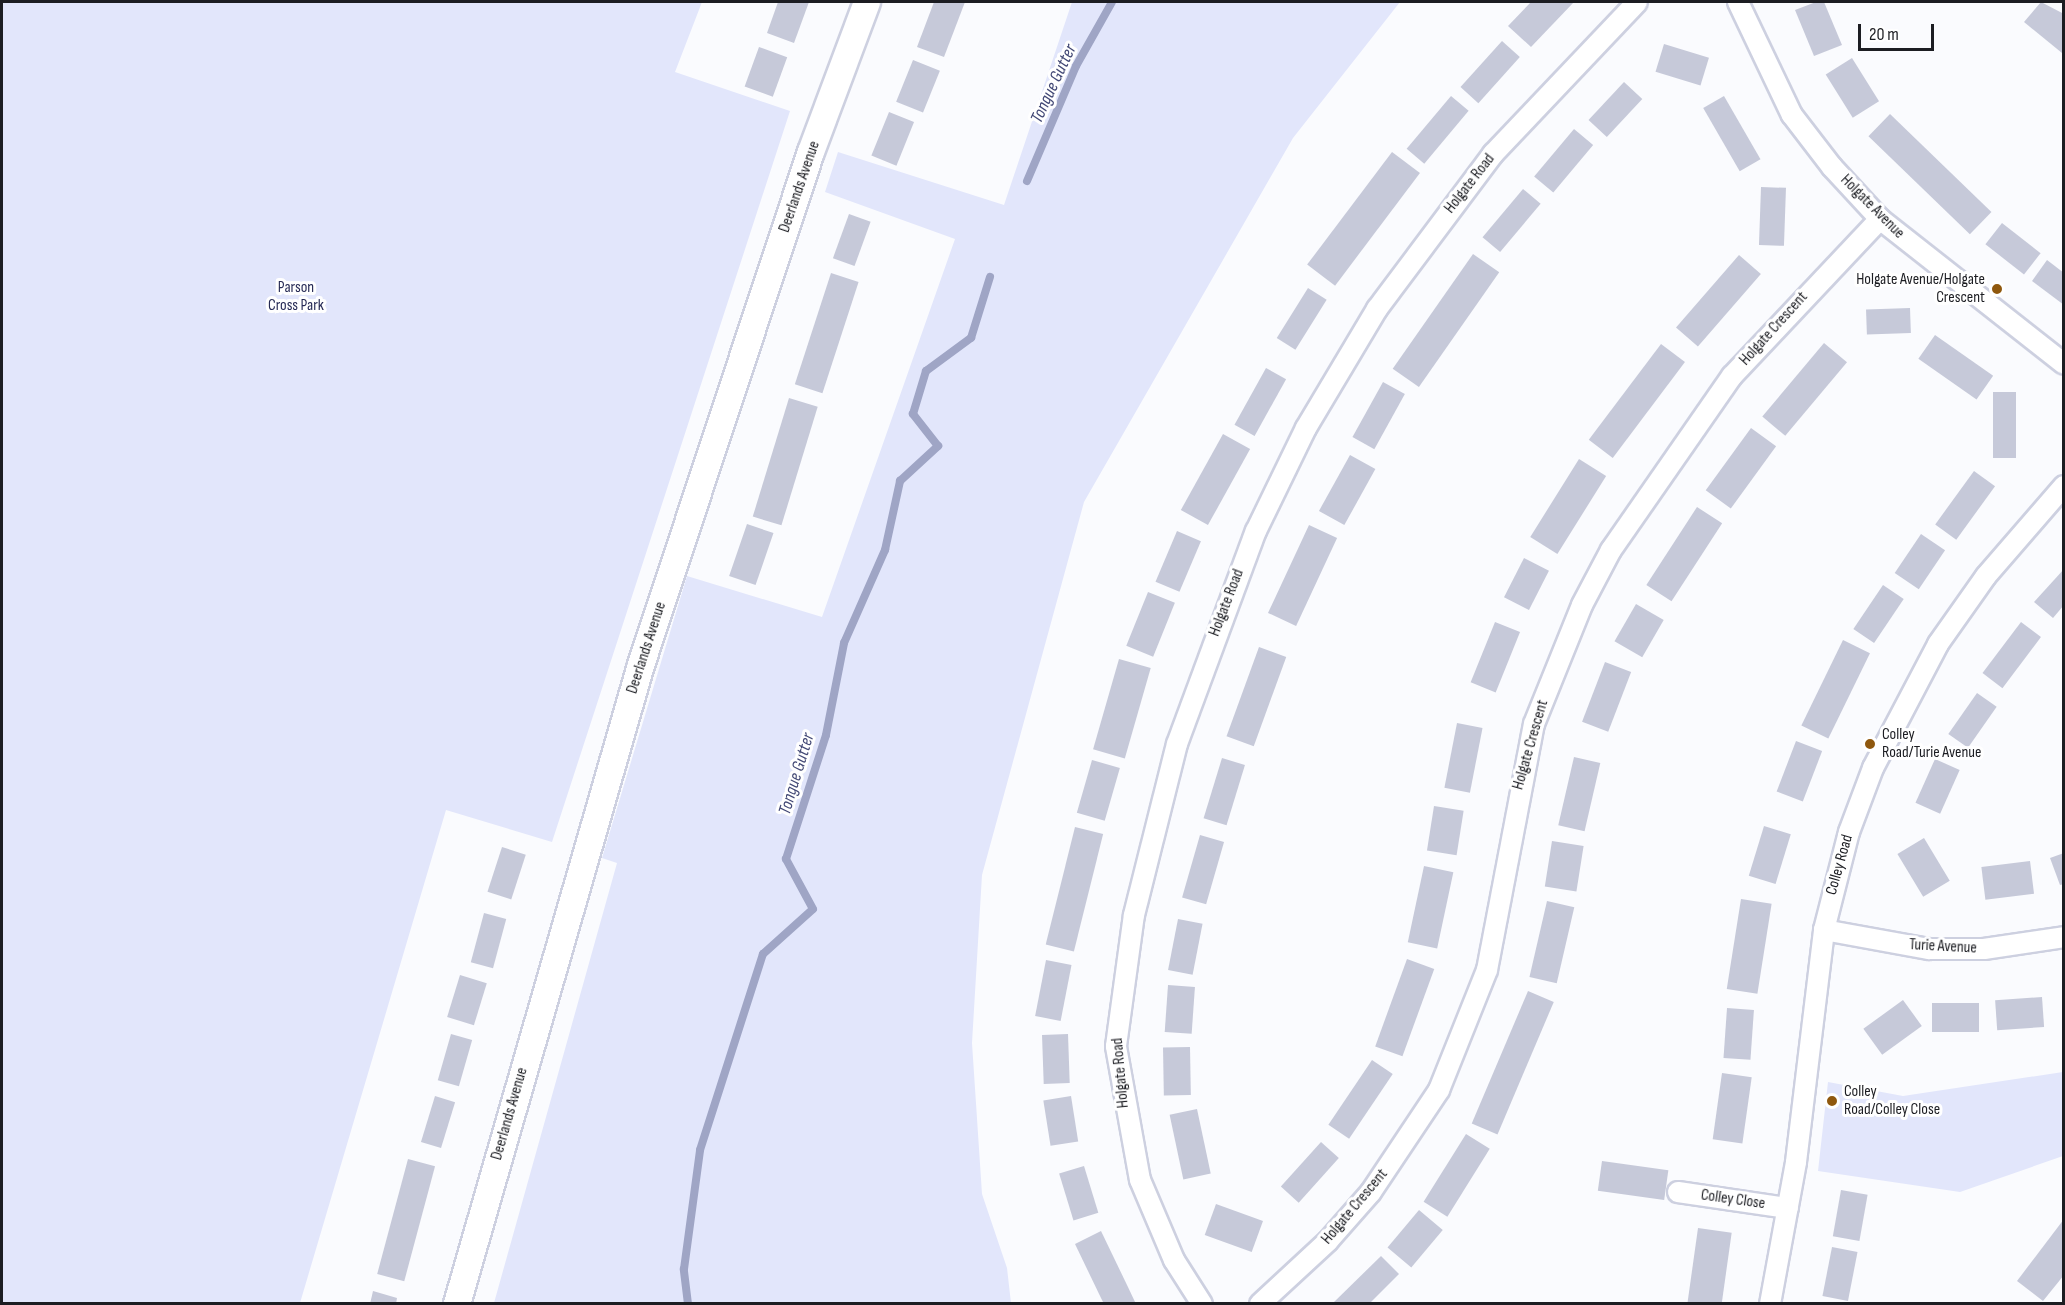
<!DOCTYPE html>
<style>
body{margin:0}
#map{position:relative;width:2065px;height:1305px;overflow:hidden;background:#fafbfe;font-family:"Sofia Sans Condensed",sans-serif}
div>[style]{position:absolute}
[style*='--x']{left:calc(var(--x)*1px);top:calc(var(--y)*1px);width:calc(var(--w)*1px);rotate:calc(var(--a)*1deg)}
.green>*{inset:0;background:#e2e6fb}
.stream>*{height:8px;margin:-4px;padding:0 4px;transform-origin:4px;border-radius:4px;background:#9fa5c5}
.building>*{inset:0;background:#c6c9d9;transform-origin:0 0}
.roads{filter:drop-shadow(2px 0 #cdd0e0) drop-shadow(-2px 0 #cdd0e0) drop-shadow(0 2px #cdd0e0) drop-shadow(0 -2px #cdd0e0)}
.minor>*{height:20px;margin:-10px;padding:0 10px;transform-origin:10px;border-radius:10px;background:#fff}
.tertiary>*{height:26px;margin:-13px;padding:0 13px;transform-origin:13px;border-radius:13px;background:#fff}
.dots>*{width:16px;height:16px;translate:-50% -50%;box-sizing:border-box;border:3px solid #fff;border-radius:50%}
span{translate:-50% -50%;white-space:nowrap;text-align:center;line-height:1.15;-webkit-text-stroke:6px #fff;paint-order:stroke}
.street-label{font-size:16px;color:#1c1d22}
.poi-label{font-size:16px;color:#1c1d22}
.right{translate:-100% -50%;text-align:right}
.left{translate:0 -50%;text-align:left}
.park-label{font-size:16px;color:#262a55}
.water-label{font-size:18px;color:#424875;font-style:italic}
.frame{position:absolute;inset:0;border:3px solid #1c1d22;pointer-events:none}
.scale{position:absolute;left:1858px;top:24px;width:76px;height:27px;box-sizing:border-box;border:3px solid #1c1d22;border-top:0;padding-left:8px;font-size:18px;line-height:21px;white-space:nowrap;color:#1c1d22;-webkit-text-stroke:4px #fff;paint-order:stroke}
</style>
<div id="map">
<div class="green">
<i style="clip-path:polygon(2px 2px,702px 2px,675px 72px,790px 111px,552px 842px,446px 810px,300px 1303px,2px 1303px)"></i>
<i style="clip-path:polygon(1072px 2px,1400px 2px,1293px 138px,1084px 502px,982px 875px,972px 1043px,982px 1194px,1007px 1268px,1011px 1303px,494px 1303px,617px 863px,602px 858px,687px 576px,822px 617px,955px 239px,825px 192px,838px 152px,1004px 205px)"></i>
<i style="clip-path:polygon(2063px 1072px,2063px 1156px,1960px 1192px,1818px 1171px,1828px 1082px,1903px 1096px)"></i>
</div>
<div class="stream">
<i style="--x:1027;--y:181;--w:125;--a:-66.9"></i>
<i style="--x:1076;--y:66;--w:73;--a:-60.6"></i>
<i style="--x:688;--y:1304;--w:35;--a:-97"></i>
<i style="--x:684;--y:1269;--w:120;--a:-82.3"></i>
<i style="--x:700;--y:1150;--w:206;--a:-72.2"></i>
<i style="--x:763;--y:954;--w:67;--a:-42"></i>
<i style="--x:813;--y:909;--w:57;--a:-118.4"></i>
<i style="--x:786;--y:859;--w:130;--a:-72.1"></i>
<i style="--x:826;--y:735;--w:94;--a:-78.9"></i>
<i style="--x:844;--y:643;--w:102;--a:-66.2"></i>
<i style="--x:885;--y:550;--w:71;--a:-77.7"></i>
<i style="--x:900;--y:481;--w:52;--a:-42.6"></i>
<i style="--x:938;--y:446;--w:41;--a:-128"></i>
<i style="--x:913;--y:414;--w:45;--a:-73.2"></i>
<i style="--x:926;--y:371;--w:56;--a:-36.3"></i>
<i style="--x:971;--y:338;--w:64;--a:-72.7"></i>
</div>
<div class="building">
<i style="clip-path:polygon(778px 2px,809px 2px,794px 43px,767px 33px)"></i>
<i style="clip-path:polygon(934px 2px,965px 2px,944px 57px,917px 47px)"></i>
<i style="clip-path:polygon(1531px 2px,1574px 2px,1531px 47px,1508px 26px)"></i>
<i style="clip-path:polygon(1816px 2px,1824px 2px,1842px 45px,1814px 56px,1795px 10px)"></i>
<i style="clip-path:polygon(2041px 2px,2064px 14px,2062px 53px,2024px 22px)"></i>
<i style="left:1502px;top:41px;width:24px;height:62px;rotate:42deg"></i>
<i style="left:1664px;top:44px;width:47px;height:29px;rotate:17deg"></i>
<i style="left:759px;top:47px;width:30px;height:42px;rotate:20deg"></i>
<i style="left:1852px;top:58px;width:51px;height:31px;rotate:58deg"></i>
<i style="left:913px;top:60px;width:29px;height:45px;rotate:22deg"></i>
<i style="left:1624px;top:82px;width:25px;height:52px;rotate:43deg"></i>
<i style="left:1451px;top:96px;width:23px;height:69px;rotate:40deg"></i>
<i style="left:1724px;top:96px;width:73px;height:24px;rotate:60deg"></i>
<i style="left:889px;top:112px;width:27px;height:47px;rotate:22deg"></i>
<i style="left:1890px;top:114px;width:141px;height:31px;rotate:44deg"></i>
<i style="left:1574px;top:129px;width:25px;height:62px;rotate:40deg"></i>
<i style="left:1392px;top:152px;width:35px;height:141px;rotate:37deg"></i>
<i style="left:1761px;top:187px;width:25px;height:58px;rotate:2deg"></i>
<i style="left:1523px;top:189px;width:23px;height:63px;rotate:40deg"></i>
<i style="left:849px;top:214px;width:23px;height:47px;rotate:20deg"></i>
<i style="left:2002px;top:223px;width:49px;height:27px;rotate:38deg"></i>
<i style="left:1473px;top:254px;width:32px;height:140px;rotate:35deg"></i>
<i style="left:1739px;top:255px;width:29px;height:96px;rotate:41deg"></i>
<i style="clip-path:polygon(2047px 260px,2064px 273px,2064px 305px,2032px 281px)"></i>
<i style="left:831px;top:273px;width:29px;height:117px;rotate:18deg"></i>
<i style="left:1308px;top:288px;width:22px;height:59px;rotate:32deg"></i>
<i style="left:1910px;top:308px;width:25px;height:44px;rotate:88deg"></i>
<i style="left:1935px;top:335px;width:71px;height:29px;rotate:35deg"></i>
<i style="left:1824px;top:343px;width:30px;height:96px;rotate:40deg"></i>
<i style="left:1661px;top:344px;width:30px;height:120px;rotate:37deg"></i>
<i style="left:1266px;top:368px;width:23px;height:65px;rotate:29deg"></i>
<i style="left:1383px;top:382px;width:25px;height:63px;rotate:29deg"></i>
<i style="left:1993px;top:392px;width:23px;height:66px"></i>
<i style="left:789px;top:398px;width:30px;height:124px;rotate:17deg"></i>
<i style="left:1751px;top:428px;width:31px;height:77px;rotate:36deg"></i>
<i style="left:1223px;top:434px;width:31px;height:87px;rotate:29deg"></i>
<i style="left:1350px;top:455px;width:29px;height:64px;rotate:29deg"></i>
<i style="left:1579px;top:459px;width:32px;height:92px;rotate:32deg"></i>
<i style="left:1974px;top:471px;width:26px;height:66px;rotate:36deg"></i>
<i style="left:1697px;top:507px;width:30px;height:93px;rotate:33deg"></i>
<i style="left:747px;top:524px;width:28px;height:55px;rotate:19deg"></i>
<i style="left:1309px;top:525px;width:31px;height:97px;rotate:25deg"></i>
<i style="left:1177px;top:531px;width:26px;height:55px;rotate:23deg"></i>
<i style="left:1921px;top:534px;width:29px;height:47px;rotate:34deg"></i>
<i style="left:1524px;top:558px;width:28px;height:44px;rotate:27deg"></i>
<i style="clip-path:polygon(2064px 569px,2064px 605px,2053px 618px,2034px 602px)"></i>
<i style="left:1883px;top:585px;width:25px;height:53px;rotate:34deg"></i>
<i style="left:1148px;top:592px;width:29px;height:58px;rotate:22deg"></i>
<i style="left:1636px;top:604px;width:32px;height:43px;rotate:30deg"></i>
<i style="left:1495px;top:622px;width:27px;height:65px;rotate:22deg"></i>
<i style="left:2021px;top:622px;width:25px;height:64px;rotate:37deg"></i>
<i style="left:1843px;top:640px;width:30px;height:95px;rotate:26deg"></i>
<i style="left:1259px;top:647px;width:29px;height:95px;rotate:20deg"></i>
<i style="left:1119px;top:659px;width:33px;height:94px;rotate:16deg"></i>
<i style="left:1605px;top:662px;width:28px;height:64px;rotate:21deg"></i>
<i style="left:1977px;top:693px;width:24px;height:50px;rotate:35deg"></i>
<i style="left:1457px;top:723px;width:26px;height:66px;rotate:11deg"></i>
<i style="left:1796px;top:741px;width:28px;height:54px;rotate:21deg"></i>
<i style="left:1574px;top:757px;width:27px;height:70px;rotate:13deg"></i>
<i style="left:1222px;top:758px;width:24px;height:63px;rotate:17deg"></i>
<i style="left:1935px;top:759px;width:27px;height:48px;rotate:24deg"></i>
<i style="left:1092px;top:760px;width:29px;height:55px;rotate:16deg"></i>
<i style="left:1434px;top:806px;width:30px;height:45px;rotate:9deg"></i>
<i style="left:1764px;top:826px;width:28px;height:52px;rotate:17deg"></i>
<i style="left:1075px;top:827px;width:29px;height:121px;rotate:14deg"></i>
<i style="left:1200px;top:835px;width:25px;height:65px;rotate:16deg"></i>
<i style="left:1924px;top:838px;width:50px;height:31px;rotate:59deg"></i>
<i style="left:1552px;top:841px;width:32px;height:46px;rotate:9deg"></i>
<i style="left:502px;top:847px;width:25px;height:47px;rotate:18deg"></i>
<i style="clip-path:polygon(2064px 853px,2064px 884px,2060px 885px,2050px 858px)"></i>
<i style="left:2030px;top:861px;width:33px;height:49px;rotate:83deg"></i>
<i style="left:1424px;top:866px;width:30px;height:78px;rotate:12deg"></i>
<i style="left:1741px;top:899px;width:31px;height:91px;rotate:9deg"></i>
<i style="left:1547px;top:901px;width:28px;height:78px;rotate:13deg"></i>
<i style="left:484px;top:913px;width:23px;height:51px;rotate:15deg"></i>
<i style="left:1178px;top:919px;width:25px;height:52px;rotate:11deg"></i>
<i style="left:1407px;top:959px;width:29px;height:93px;rotate:20deg"></i>
<i style="left:1046px;top:960px;width:26px;height:57px;rotate:11deg"></i>
<i style="left:460px;top:975px;width:28px;height:44px;rotate:17deg"></i>
<i style="left:1168px;top:985px;width:27px;height:47px;rotate:4deg"></i>
<i style="left:1528px;top:991px;width:28px;height:144px;rotate:23deg"></i>
<i style="left:2042px;top:997px;width:30px;height:47px;rotate:86deg"></i>
<i style="left:1903px;top:1000px;width:32px;height:49px;rotate:54deg"></i>
<i style="left:1932px;top:1003px;width:47px;height:29px"></i>
<i style="left:1727px;top:1008px;width:27px;height:50px;rotate:4deg"></i>
<i style="left:451px;top:1034px;width:22px;height:48px;rotate:16deg"></i>
<i style="left:1068px;top:1034px;width:49px;height:26px;rotate:88deg"></i>
<i style="left:1190px;top:1047px;width:48px;height:27px;rotate:89deg"></i>
<i style="left:1372px;top:1060px;width:25px;height:78px;rotate:34deg"></i>
<i style="left:1722px;top:1073px;width:30px;height:67px;rotate:8deg"></i>
<i style="left:435px;top:1096px;width:21px;height:48px;rotate:17deg"></i>
<i style="left:1071px;top:1096px;width:46px;height:28px;rotate:81deg"></i>
<i style="left:1197px;top:1109px;width:66px;height:28px;rotate:78deg"></i>
<i style="left:1466px;top:1134px;width:28px;height:80px;rotate:32deg"></i>
<i style="left:1321px;top:1142px;width:24px;height:60px;rotate:42deg"></i>
<i style="left:408px;top:1159px;width:28px;height:119px;rotate:15deg"></i>
<i style="left:1602px;top:1161px;width:67px;height:30px;rotate:8deg"></i>
<i style="left:1084px;top:1166px;width:49px;height:26px;rotate:73deg"></i>
<i style="left:1841px;top:1190px;width:27px;height:47px;rotate:10deg"></i>
<i style="left:1216px;top:1204px;width:50px;height:33px;rotate:20deg"></i>
<i style="left:1419px;top:1210px;width:31px;height:49px;rotate:40deg"></i>
<i style="clip-path:polygon(2064px 1219px,2064px 1275px,2043px 1301px,2017px 1281px)"></i>
<i style="left:1698px;top:1228px;width:34px;height:77px;rotate:8deg"></i>
<i style="clip-path:polygon(1101px 1231px,1127px 1285px,1136px 1304px,1104px 1304px,1101px 1298px,1075px 1244px)"></i>
<i style="left:1832px;top:1247px;width:26px;height:50px;rotate:11deg"></i>
<i style="clip-path:polygon(1381px 1256px,1399px 1274px,1369px 1304px,1332px 1304px)"></i>
<i style="clip-path:polygon(373px 1291px,397px 1298px,396px 1304px,370px 1304px)"></i>
</div>
<div class="roads">
<div class="minor">
<i style="--x:1738;--y:2;--w:125;--a:64.5"></i>
<i style="--x:1792;--y:115;--w:66;--a:52.4"></i>
<i style="--x:1832;--y:167;--w:71;--a:47.3"></i>
<i style="--x:1880;--y:219;--w:234;--a:38.2"></i>
<i style="--x:1824;--y:930;--w:107;--a:10.3"></i>
<i style="--x:1929;--y:949;--w:55;--a:0"></i>
<i style="--x:1984;--y:949;--w:81;--a:-8.5"></i>
<i style="--x:1678;--y:1192;--w:111;--a:8.3"></i>
<i style="--x:1202;--y:1304;--w:52;--a:-122.5"></i>
<i style="--x:1174;--y:1260;--w:87;--a:-113"></i>
<i style="--x:1140;--y:1180;--w:136;--a:-100.2"></i>
<i style="--x:1116;--y:1046;--w:132;--a:-82.2"></i>
<i style="--x:1134;--y:915;--w:176;--a:-75.9"></i>
<i style="--x:1177;--y:744;--w:227;--a:-69.7"></i>
<i style="--x:1256;--y:531;--w:114;--a:-64.1"></i>
<i style="--x:1306;--y:428;--w:139;--a:-59.2"></i>
<i style="--x:1377;--y:309;--w:194;--a:-53.2"></i>
<i style="--x:1493;--y:154;--w:209;--a:-46.5"></i>
<i style="--x:1260;--y:1304;--w:93;--a:-42.8"></i>
<i style="--x:1328;--y:1241;--w:65;--a:-48.7"></i>
<i style="--x:1371;--y:1192;--w:123;--a:-56.3"></i>
<i style="--x:1439;--y:1090;--w:129;--a:-68.2"></i>
<i style="--x:1487;--y:970;--w:250;--a:-79.2"></i>
<i style="--x:1534;--y:724;--w:128;--a:-68"></i>
<i style="--x:1582;--y:605;--w:62;--a:-62.2"></i>
<i style="--x:1611;--y:550;--w:212;--a:-55.2"></i>
<i style="--x:1732;--y:376;--w:216;--a:-46.7"></i>
<i style="--x:1770;--y:1304;--w:144;--a:-79.6"></i>
<i style="--x:1796;--y:1162;--w:234;--a:-83.1"></i>
<i style="--x:1824;--y:930;--w:101;--a:-75.7"></i>
<i style="--x:1849;--y:832;--w:68;--a:-69.4"></i>
<i style="--x:1873;--y:768;--w:140;--a:-62.3"></i>
<i style="--x:1938;--y:644;--w:83;--a:-54.8"></i>
<i style="--x:1986;--y:576;--w:119;--a:-49.1"></i>
</div>
<div class="tertiary">
<i style="--x:457;--y:1304;--w:665;--a:-73.94"></i>
<i style="--x:641;--y:665;--w:540;--a:-71.67"></i>
<i style="--x:811;--y:152;--w:160;--a:-69.5"></i>
</div>
</div>
<div class="dots">
<i style="left:1997px;top:289px;background:#8f580e"></i>
<i style="left:1870px;top:744px;background:#8f580e"></i>
<i style="left:1832px;top:1101px;background:#8f580e"></i>
</div>
<div class="street-label">
<span style="left:1470px;top:184px;rotate:-52deg">Holgate Road</span>
<span style="left:800px;top:187px;rotate:-71deg">Deerlands Avenue</span>
<span style="left:1872px;top:207px;rotate:45deg">Holgate Avenue</span>
<span style="left:1774px;top:329px;rotate:-48deg">Holgate Crescent</span>
<span style="left:1227px;top:603px;rotate:-69deg">Holgate Road</span>
<span style="left:647px;top:648px;rotate:-72deg">Deerlands Avenue</span>
<span style="left:1531px;top:745px;rotate:-74deg">Holgate Crescent</span>
<span style="left:1840px;top:865px;rotate:-74deg">Colley Road</span>
<span style="left:1943px;top:947px;rotate:3deg">Turie Avenue</span>
<span style="left:1121px;top:1073px;rotate:-95deg">Holgate Road</span>
<span style="left:510px;top:1114px;rotate:-74deg">Deerlands Avenue</span>
<span style="left:1733px;top:1200px;rotate:8deg">Colley Close</span>
<span style="left:1355px;top:1207px;rotate:-50deg">Holgate Crescent</span>
</div>
<div class="poi-label">
<span class="right" style="left:1985px;top:289px">Holgate Avenue/Holgate<br>Crescent</span>
<span class="left" style="left:1882px;top:744px">Colley<br>Road/Turie Avenue</span>
<span class="left" style="left:1844px;top:1101px">Colley<br>Road/Colley Close</span>
</div>
<div class="park-label">
<span style="left:296px;top:297px">Parson<br>Cross Park</span>
</div>
<div class="water-label">
<span style="left:1054px;top:84px;rotate:-65deg">Tongue Gutter</span>
<span style="left:797px;top:774px;rotate:-73deg">Tongue Gutter</span>
</div>
<div class="frame"></div>
<div class="scale">20 m</div>
</div>
